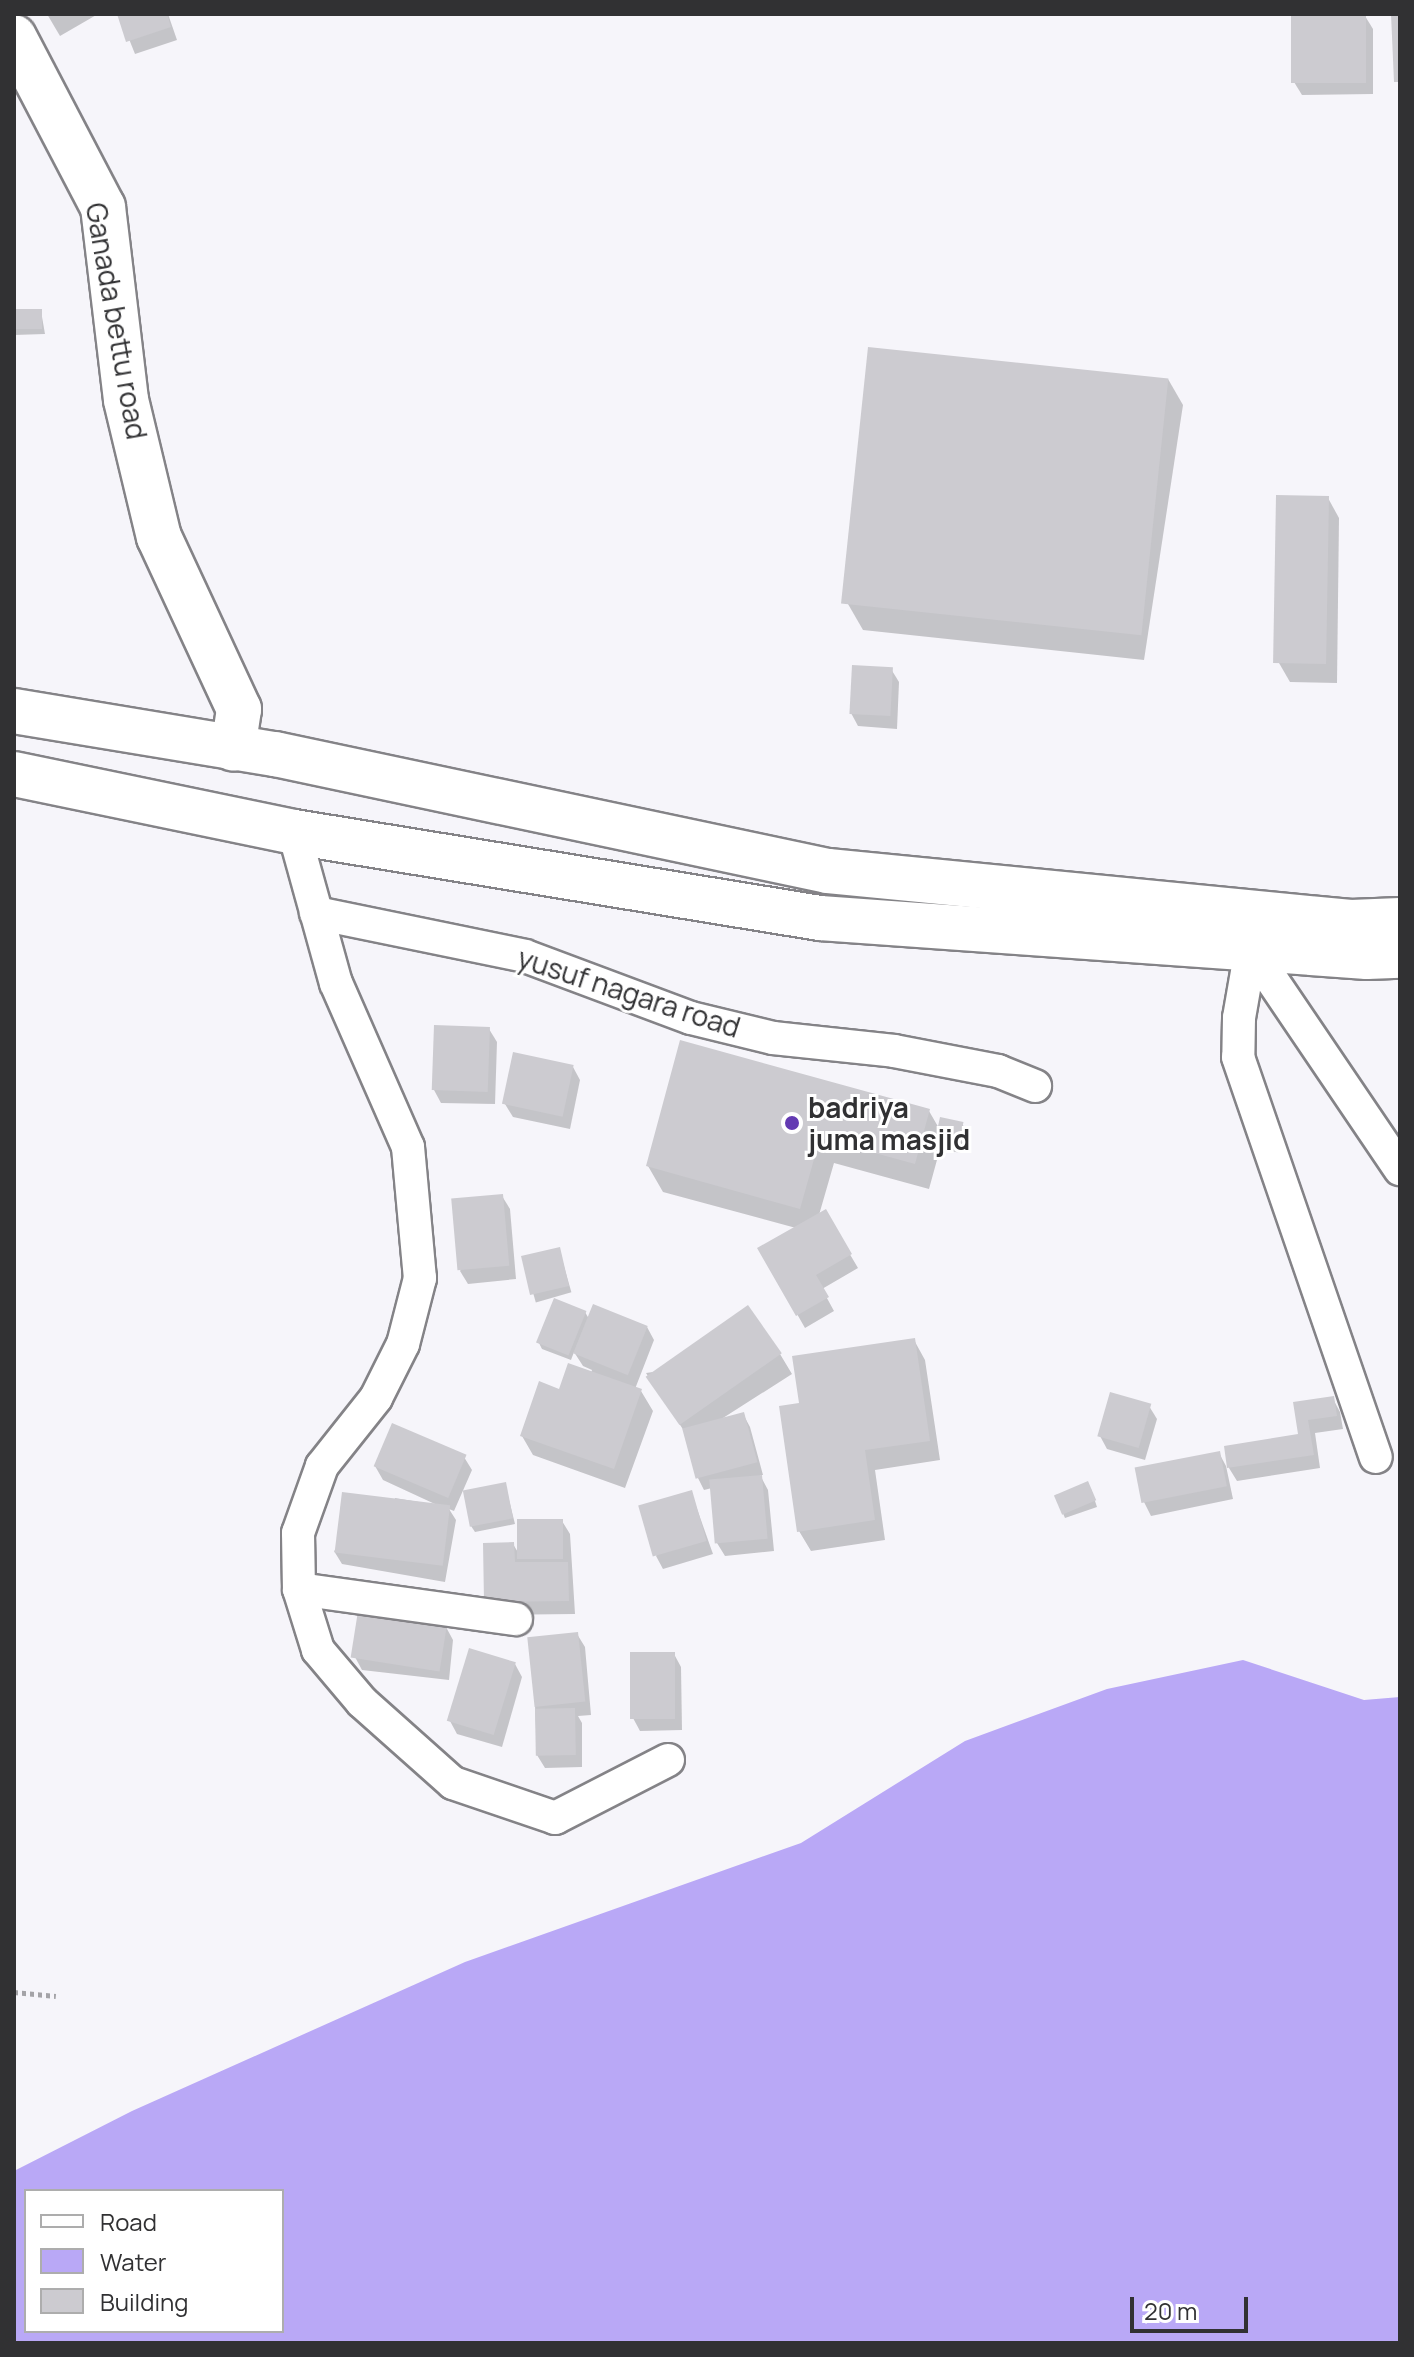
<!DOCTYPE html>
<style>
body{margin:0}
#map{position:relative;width:1414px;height:2357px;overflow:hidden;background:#f6f5fa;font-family:Manrope,sans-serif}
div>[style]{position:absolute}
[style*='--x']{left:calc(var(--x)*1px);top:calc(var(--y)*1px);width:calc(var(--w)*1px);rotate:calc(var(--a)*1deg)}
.water>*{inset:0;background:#b9a8f6}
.shadow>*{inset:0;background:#0003;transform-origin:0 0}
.building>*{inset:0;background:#cccbd0;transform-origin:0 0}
.path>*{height:5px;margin-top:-2.5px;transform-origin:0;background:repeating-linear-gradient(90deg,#a4a3a7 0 4px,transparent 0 8px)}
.roads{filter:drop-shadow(2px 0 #848387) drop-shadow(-2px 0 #848387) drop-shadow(0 2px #848387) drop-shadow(0 -2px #848387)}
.minor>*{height:32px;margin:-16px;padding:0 16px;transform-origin:16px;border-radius:16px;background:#fff}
.primary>*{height:44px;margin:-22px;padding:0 22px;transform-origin:22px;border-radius:22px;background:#fff}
.trunk>*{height:44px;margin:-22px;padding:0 22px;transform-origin:22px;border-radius:22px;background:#fff}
.dots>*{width:22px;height:22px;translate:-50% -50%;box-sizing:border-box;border:4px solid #fff;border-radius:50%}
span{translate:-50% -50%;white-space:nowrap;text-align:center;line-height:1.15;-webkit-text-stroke:6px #fff;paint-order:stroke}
.street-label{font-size:28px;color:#313133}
.poi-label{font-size:28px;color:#313133;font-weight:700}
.left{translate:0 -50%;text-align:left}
.frame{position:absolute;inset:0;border:16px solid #313133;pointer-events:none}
.legend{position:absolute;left:24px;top:2189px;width:260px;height:144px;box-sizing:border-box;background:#fff;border:2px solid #adadad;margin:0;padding:10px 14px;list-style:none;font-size:24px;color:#313133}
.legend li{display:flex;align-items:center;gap:16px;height:40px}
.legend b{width:40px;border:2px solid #adadad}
.scale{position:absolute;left:1130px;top:2297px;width:118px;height:36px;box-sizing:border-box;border:4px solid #313133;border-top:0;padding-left:10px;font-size:24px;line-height:28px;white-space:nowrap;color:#313133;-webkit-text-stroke:6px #fff;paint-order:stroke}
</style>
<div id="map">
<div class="water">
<i style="clip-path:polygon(evenodd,1243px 1660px,1364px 1700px,1400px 1697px,1400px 2343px,14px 2343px,14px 2171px,132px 2111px,465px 1962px,801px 1843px,965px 1741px,1107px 1689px,1243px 1660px,26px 2191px,282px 2191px,282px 2331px,26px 2331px,26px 2191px)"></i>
</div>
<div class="shadow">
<i style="clip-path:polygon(47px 14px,98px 14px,60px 36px)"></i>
<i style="clip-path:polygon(119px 14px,168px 14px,177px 40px,135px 54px)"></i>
<i style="clip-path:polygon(1365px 16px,1373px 29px,1373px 94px,1302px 95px,1294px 82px)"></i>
<i style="clip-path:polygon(14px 311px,41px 311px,45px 334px,14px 335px)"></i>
<i style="clip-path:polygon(1168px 379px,1183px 405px,1144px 660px,863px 630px,848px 604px)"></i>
<i style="clip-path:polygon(1328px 498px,1339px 518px,1337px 683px,1290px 682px,1279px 663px)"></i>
<i style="clip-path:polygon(891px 669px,899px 682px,897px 729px,858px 726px,851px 713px)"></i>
<i style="clip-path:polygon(489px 1029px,497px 1042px,495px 1104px,441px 1103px,434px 1090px)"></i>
<i style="clip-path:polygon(573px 1067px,580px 1080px,570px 1129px,513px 1117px,505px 1104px)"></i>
<i style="clip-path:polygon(929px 1111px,940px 1130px,962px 1123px,965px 1129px,961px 1153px,940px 1149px,929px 1189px,834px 1163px,819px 1215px,825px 1212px,858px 1268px,822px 1289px,834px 1311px,805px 1328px,760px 1249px,796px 1228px,663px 1192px,648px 1166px)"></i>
<i style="clip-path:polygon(502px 1196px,510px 1209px,516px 1279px,468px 1284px,460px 1271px)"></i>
<i style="left:559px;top:1249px;width:45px;height:37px;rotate:74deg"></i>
<i style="clip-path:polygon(585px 1312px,589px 1319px,647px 1327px,654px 1340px,635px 1389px,641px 1391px,653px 1411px,625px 1488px,533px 1455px,522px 1436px,560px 1392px,591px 1373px,592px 1370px,583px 1366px,574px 1352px,571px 1360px,542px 1349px,539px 1343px)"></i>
<i style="clip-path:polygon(914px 1340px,925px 1360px,940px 1460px,875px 1470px,885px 1540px,811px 1551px,799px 1531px,802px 1404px)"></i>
<i style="clip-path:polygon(780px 1354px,792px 1374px,723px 1418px,743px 1414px,750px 1427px,763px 1475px,760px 1475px,768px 1490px,774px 1551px,725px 1556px,717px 1543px,712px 1488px,704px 1490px,697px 1476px,686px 1434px,646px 1373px)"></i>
<i style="clip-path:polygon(1333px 1399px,1340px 1412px,1343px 1429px,1315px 1433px,1320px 1468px,1237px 1481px,1229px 1468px,1226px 1447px,1300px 1435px,1296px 1404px)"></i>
<i style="clip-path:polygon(1149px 1406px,1157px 1419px,1145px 1460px,1107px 1449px,1100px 1436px)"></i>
<i style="clip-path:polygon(1219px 1453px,1226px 1466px,1233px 1499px,1151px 1516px,1144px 1502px)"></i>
<i style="clip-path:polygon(464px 1457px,472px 1470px,454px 1511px,449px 1509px,456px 1520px,445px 1582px,342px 1564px,334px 1551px,394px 1503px,395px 1498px,437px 1505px,383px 1480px,375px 1466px)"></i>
<i style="clip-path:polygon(505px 1484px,515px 1524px,475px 1532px,471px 1526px)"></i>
<i style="clip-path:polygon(1091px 1489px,1097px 1507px,1065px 1518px,1055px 1495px)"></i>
<i style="clip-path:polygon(691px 1492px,713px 1554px,663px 1569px,656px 1556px)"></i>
<i style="clip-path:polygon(562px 1521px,570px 1534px,575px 1614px,493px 1615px,513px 1544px,519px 1554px)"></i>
<i style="clip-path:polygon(446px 1627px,453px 1640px,449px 1680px,362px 1670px,355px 1657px)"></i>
<i style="clip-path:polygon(577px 1634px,585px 1647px,591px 1715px,578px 1716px,582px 1723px,582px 1767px,545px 1768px,537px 1755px,535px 1706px)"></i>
<i style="clip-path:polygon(674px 1654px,681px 1667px,682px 1730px,640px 1731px,633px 1718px)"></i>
<i style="clip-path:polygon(515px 1664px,522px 1677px,502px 1747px,457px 1734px,450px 1721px)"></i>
</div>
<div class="building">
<i style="clip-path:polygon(117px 14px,167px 14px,171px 27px,126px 42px)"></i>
<i style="left:1291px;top:14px;width:75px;height:69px"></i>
<i style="clip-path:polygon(1391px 14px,1400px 14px,1400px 82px,1394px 82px)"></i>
<i style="left:14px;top:309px;width:28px;height:20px"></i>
<i style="left:868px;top:347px;width:302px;height:258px;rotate:6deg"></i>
<i style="left:1329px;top:496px;width:168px;height:53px;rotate:91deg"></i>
<i style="left:852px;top:665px;width:41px;height:49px;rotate:3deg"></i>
<i style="left:434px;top:1025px;width:56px;height:65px;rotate:2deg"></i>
<i style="clip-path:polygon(680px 1040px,930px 1109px,915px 1164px,820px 1138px,800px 1209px,646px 1166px)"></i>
<i style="left:513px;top:1052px;width:62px;height:53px;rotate:12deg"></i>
<i style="left:940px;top:1117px;width:24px;height:27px;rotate:12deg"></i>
<i style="left:503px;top:1194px;width:72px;height:52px;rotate:85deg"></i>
<i style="clip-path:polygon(826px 1209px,852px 1254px,816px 1275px,829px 1297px,796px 1316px,757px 1248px)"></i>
<i style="left:560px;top:1247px;width:40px;height:40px;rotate:77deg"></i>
<i style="left:554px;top:1298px;width:35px;height:48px;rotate:22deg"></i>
<i style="left:593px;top:1304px;width:59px;height:53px;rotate:22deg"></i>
<i style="left:748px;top:1305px;width:59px;height:125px;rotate:55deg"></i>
<i style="clip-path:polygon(915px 1338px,930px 1441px,865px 1450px,875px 1520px,797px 1532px,779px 1406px,799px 1403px,792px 1356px)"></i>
<i style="clip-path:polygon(568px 1363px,642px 1389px,614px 1469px,520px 1436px,539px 1381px,559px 1389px)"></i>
<i style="left:1110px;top:1392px;width:43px;height:46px;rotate:16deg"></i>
<i style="clip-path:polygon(1334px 1396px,1337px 1416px,1308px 1420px,1314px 1455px,1227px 1468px,1224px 1446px,1298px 1434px,1293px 1402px)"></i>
<i style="left:744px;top:1412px;width:52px;height:64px;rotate:75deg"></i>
<i style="left:392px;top:1423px;width:81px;height:47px;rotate:23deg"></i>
<i style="left:1220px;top:1451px;width:36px;height:87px;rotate:79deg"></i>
<i style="left:762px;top:1475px;width:64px;height:53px;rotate:85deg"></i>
<i style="left:1088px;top:1481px;width:21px;height:37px;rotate:67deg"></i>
<i style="left:506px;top:1482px;width:37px;height:44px;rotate:79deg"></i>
<i style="left:692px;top:1490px;width:53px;height:56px;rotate:74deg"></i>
<i style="left:342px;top:1492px;width:109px;height:61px;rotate:7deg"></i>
<i style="left:517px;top:1519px;width:46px;height:40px"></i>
<i style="clip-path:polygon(514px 1542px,515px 1562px,568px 1562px,569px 1601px,484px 1602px,483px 1543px)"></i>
<i style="left:358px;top:1611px;width:90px;height:47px;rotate:9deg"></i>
<i style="left:578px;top:1632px;width:70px;height:51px;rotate:84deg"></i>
<i style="left:469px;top:1648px;width:49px;height:76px;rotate:17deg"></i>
<i style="left:630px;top:1652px;width:45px;height:67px"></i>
<i style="left:575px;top:1708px;width:47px;height:40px;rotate:89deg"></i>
</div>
<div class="path">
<i style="--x:14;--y:1992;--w:42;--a:5.4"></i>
</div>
<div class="roads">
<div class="minor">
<i style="--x:294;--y:832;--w:157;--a:74.5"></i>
<i style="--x:336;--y:983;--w:179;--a:66.3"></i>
<i style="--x:408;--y:1147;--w:132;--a:84.8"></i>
<i style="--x:420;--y:1278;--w:68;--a:104.4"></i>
<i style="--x:403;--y:1344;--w:60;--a:116.6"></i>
<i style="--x:376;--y:1398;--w:87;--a:128.5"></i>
<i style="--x:322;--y:1466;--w:71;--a:109.7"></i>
<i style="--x:298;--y:1533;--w:56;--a:89"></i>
<i style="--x:299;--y:1589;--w:64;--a:72.7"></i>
<i style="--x:318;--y:1650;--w:68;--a:49.8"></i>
<i style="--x:362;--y:1702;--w:122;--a:41.7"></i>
<i style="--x:453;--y:1783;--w:108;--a:18.9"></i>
<i style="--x:555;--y:1818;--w:127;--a:-27.2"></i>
<i style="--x:316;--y:913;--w:213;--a:11.6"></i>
<i style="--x:525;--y:956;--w:177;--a:20.5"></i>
<i style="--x:691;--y:1018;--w:84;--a:13.7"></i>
<i style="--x:773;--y:1038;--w:122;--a:6.1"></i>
<i style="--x:894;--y:1051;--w:106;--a:10.9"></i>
<i style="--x:998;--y:1071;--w:40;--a:22"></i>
<i style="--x:1251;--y:949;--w:70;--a:99.9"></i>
<i style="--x:1239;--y:1018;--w:39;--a:91"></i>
<i style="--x:1238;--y:1057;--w:423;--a:71"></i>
<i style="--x:1251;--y:949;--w:266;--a:55.9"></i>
<i style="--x:299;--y:1589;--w:219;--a:7.9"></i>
</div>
<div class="primary">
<i style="--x:14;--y:37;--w:192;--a:62.4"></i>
<i style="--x:103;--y:207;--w:194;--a:83.2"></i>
<i style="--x:126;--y:400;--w:141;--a:76.5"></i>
<i style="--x:159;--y:537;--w:190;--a:65.1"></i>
<i style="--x:239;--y:709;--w:40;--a:98.5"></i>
</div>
<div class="trunk">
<i style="--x:14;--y:711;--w:265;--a:9.4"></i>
<i style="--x:275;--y:754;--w:565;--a:11.95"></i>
<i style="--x:828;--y:871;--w:525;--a:5.57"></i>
<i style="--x:1351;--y:922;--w:49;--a:-2.3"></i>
<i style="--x:14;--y:774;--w:286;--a:11.7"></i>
<i style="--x:294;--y:832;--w:533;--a:9.29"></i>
<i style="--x:820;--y:918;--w:548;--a:4.08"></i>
<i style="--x:1367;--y:957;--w:33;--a:-2"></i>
</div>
</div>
<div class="dots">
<i style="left:792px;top:1123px;background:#633ab2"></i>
</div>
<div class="street-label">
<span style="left:117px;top:321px;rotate:80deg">Ganada bettu road</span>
<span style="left:629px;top:992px;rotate:18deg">yusuf nagara road</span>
</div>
<div class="poi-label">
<span class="left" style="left:808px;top:1123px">badriya<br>juma masjid</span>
</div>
<div class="frame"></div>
<ul class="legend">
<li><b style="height:10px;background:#fff"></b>Road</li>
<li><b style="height:22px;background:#b9a8f6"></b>Water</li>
<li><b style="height:22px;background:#cccbd0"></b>Building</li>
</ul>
<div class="scale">20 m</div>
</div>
